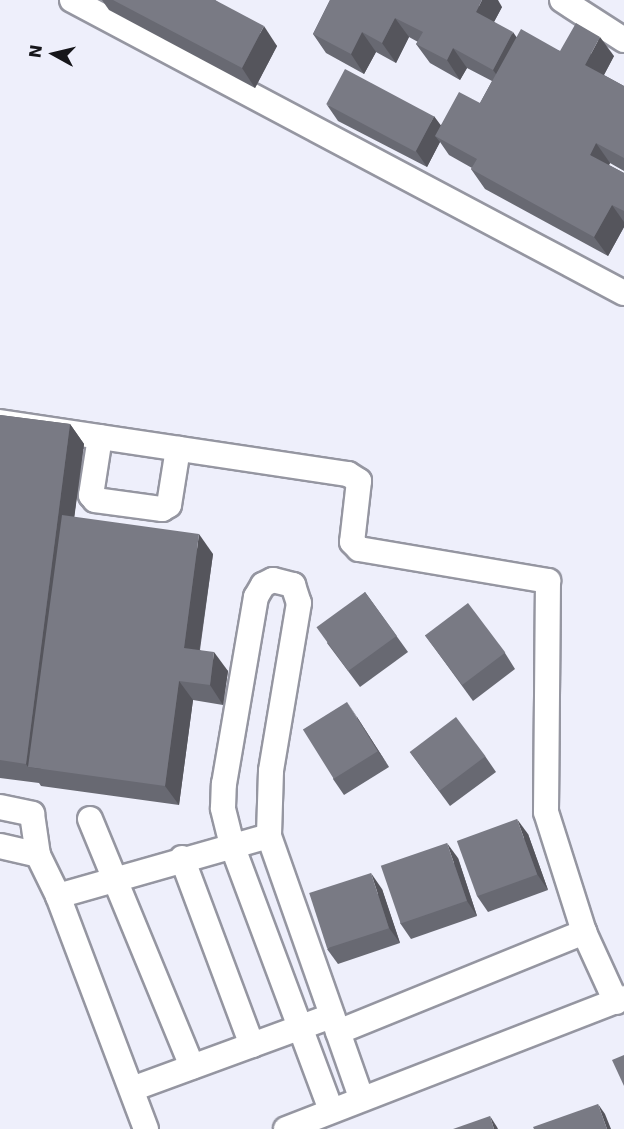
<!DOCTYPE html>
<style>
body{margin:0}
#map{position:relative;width:624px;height:1129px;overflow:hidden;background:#eeeffb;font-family:"DejaVu Sans",sans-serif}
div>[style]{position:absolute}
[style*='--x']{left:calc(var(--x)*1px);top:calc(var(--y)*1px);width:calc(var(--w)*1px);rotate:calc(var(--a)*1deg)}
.roads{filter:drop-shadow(2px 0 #9596a1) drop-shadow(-2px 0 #9596a1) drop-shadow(0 2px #9596a1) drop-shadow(0 -2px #9596a1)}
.minor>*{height:24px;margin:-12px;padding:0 12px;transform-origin:12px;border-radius:12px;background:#fff}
.wall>*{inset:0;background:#686972}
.shaded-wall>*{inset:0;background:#55555c}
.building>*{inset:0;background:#797a84;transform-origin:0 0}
span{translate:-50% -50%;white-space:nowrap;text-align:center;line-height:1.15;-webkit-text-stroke:4.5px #eeeffb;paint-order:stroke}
.north{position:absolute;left:24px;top:24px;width:60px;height:60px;-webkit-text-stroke:4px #eeeffb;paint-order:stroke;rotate:278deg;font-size:16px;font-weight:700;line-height:24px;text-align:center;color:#16161a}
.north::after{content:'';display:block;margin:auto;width:21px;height:27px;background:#16161a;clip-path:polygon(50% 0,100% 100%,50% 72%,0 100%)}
</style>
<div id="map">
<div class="roads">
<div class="minor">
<i style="--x:72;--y:0;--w:625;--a:27.96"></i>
<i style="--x:562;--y:0;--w:74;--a:32.8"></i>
<i style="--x:0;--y:422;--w:352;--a:8.5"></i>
<i style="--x:348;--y:474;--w:13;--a:32"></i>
<i style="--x:359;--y:481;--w:61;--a:96.5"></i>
<i style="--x:352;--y:542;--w:10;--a:45"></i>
<i style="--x:359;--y:549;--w:192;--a:9.6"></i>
<i style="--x:548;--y:581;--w:231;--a:90.5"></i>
<i style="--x:546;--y:812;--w:126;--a:72.4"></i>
<i style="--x:584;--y:932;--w:77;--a:65.4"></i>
<i style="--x:100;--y:437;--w:59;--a:98.8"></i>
<i style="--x:91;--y:495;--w:6;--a:51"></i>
<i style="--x:95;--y:500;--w:68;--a:7.7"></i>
<i style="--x:162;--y:509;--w:8;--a:-30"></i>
<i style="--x:169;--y:505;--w:57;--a:-80.9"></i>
<i style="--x:0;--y:807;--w:33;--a:12"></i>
<i style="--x:32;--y:814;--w:41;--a:81.7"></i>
<i style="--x:38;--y:855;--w:46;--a:64"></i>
<i style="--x:90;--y:819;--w:268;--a:67.6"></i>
<i style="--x:0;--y:846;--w:39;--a:13"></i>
<i style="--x:182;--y:858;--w:200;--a:69.5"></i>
<i style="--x:338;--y:1032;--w:266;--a:-22.1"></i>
<i style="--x:132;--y:1089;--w:213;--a:-20.1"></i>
<i style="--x:331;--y:1110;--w:283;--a:-110.5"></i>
<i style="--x:232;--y:845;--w:38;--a:-104"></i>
<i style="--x:223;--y:808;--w:24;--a:-88"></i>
<i style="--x:224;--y:784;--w:190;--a:-80.3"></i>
<i style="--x:256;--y:597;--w:14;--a:-60"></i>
<i style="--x:263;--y:585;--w:11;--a:-27"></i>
<i style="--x:273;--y:580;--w:21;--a:14"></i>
<i style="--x:293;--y:585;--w:19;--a:72"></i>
<i style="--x:299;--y:603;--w:170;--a:99.5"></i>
<i style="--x:271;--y:771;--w:65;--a:91.8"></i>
<i style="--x:269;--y:836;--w:277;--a:70.6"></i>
<i style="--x:146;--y:1129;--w:249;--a:-110.7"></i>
<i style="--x:58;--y:896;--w:219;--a:-15.9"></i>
<i style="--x:286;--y:1129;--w:362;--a:-21.2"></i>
</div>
</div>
<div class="wall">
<i style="clip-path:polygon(102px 0,215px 0,277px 46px,255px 88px,109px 10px)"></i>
<i style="clip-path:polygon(330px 0,502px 7px,494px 22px,516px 37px,560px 51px,614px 56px,604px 75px,624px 86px,624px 171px,610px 163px,609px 165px,624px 173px,624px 227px,608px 256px,485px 189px,471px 169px,472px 168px,449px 155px,440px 142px,427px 167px,338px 121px,327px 105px,441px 125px,480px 103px,492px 81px,467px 68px,460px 80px,430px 63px,416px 44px,418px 42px,409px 37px,396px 63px,376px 52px,364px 74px,326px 53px,313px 34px)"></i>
<i style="clip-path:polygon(0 415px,70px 424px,84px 444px,74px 517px,213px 554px,200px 650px,228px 671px,223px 705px,193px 700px,179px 805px,41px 786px,39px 783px,0 778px)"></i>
<i style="clip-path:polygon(365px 592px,408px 652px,360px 687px,327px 643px)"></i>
<i style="clip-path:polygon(425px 635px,505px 653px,515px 669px,473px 701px)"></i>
<i style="clip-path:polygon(357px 717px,389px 767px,344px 795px,333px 779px)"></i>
<i style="clip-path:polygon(410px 752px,485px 756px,496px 772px,450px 806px)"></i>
<i style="clip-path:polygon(528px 834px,548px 890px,488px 912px,477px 896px)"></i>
<i style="clip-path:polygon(458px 858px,477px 916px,411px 939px,400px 923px)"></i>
<i style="clip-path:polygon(382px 889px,400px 943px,338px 964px,327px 949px)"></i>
</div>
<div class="shaded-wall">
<i style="clip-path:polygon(482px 0,498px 0,502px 7px,489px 31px,476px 12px)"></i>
<i style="clip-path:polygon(395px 18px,409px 37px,396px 63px,382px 43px)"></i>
<i style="clip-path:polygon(264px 26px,277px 46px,255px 88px,242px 68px)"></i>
<i style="clip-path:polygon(362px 32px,376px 52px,364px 74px,351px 54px)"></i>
<i style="clip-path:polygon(513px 32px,526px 51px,507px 89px,493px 70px)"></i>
<i style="clip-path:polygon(600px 37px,614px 56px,599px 84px,585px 65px)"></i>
<i style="clip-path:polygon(453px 48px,467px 68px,460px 80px,447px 60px)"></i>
<i style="clip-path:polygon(434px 116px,445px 131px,435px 136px,440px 142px,427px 167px,416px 151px)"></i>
<i style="clip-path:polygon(596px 143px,610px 163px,604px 174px,590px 155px)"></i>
<i style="clip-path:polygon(612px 205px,624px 222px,624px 227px,608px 256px,594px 237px)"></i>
<i style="clip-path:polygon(70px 424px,84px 444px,41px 769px,28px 767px,26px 764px)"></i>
<i style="clip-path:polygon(199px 534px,213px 554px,197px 667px,184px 648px)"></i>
<i style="clip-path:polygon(214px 652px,228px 671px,223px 705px,210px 685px)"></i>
<i style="clip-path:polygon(179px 681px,193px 700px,179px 805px,165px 786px)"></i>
<i style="clip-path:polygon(347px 702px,357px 717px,389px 767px,378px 751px)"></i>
<i style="clip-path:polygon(517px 819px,528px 834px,548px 890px,537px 874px)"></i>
<i style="clip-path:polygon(447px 843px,458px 858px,477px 916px,467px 901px)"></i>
<i style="clip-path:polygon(371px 873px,382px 889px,400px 943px,389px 928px)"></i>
<i style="clip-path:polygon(598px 1104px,605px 1114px,611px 1129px,607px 1129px)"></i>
<i style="clip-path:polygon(490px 1116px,497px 1127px,498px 1129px,494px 1129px)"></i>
</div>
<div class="building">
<i style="clip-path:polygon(113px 0,215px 0,264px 26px,242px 68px)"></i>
<i style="clip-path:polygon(330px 0,482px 0,476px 12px,513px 32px,493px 70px,453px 48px,447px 60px,416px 44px,423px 32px,395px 18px,382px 43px,362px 32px,351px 54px,313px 34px)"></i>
<i style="clip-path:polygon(576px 23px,600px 37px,585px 65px,624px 86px,624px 158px,596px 143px,590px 155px,624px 173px,624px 211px,612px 205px,594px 237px,471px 169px,477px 159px,435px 136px,459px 92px,480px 103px,521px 29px,560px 51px)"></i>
<i style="left:345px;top:69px;width:101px;height:40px;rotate:28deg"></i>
<i style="clip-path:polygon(0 415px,70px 424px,26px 764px,0 760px)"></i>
<i style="clip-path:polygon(62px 515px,199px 534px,184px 648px,214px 652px,210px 685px,179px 681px,165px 786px,28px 767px)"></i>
<i style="left:365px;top:592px;width:54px;height:60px;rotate:54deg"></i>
<i style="left:468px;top:603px;width:62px;height:54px;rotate:53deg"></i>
<i style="left:347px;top:702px;width:58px;height:52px;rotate:58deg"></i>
<i style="left:456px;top:717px;width:49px;height:58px;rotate:53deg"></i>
<i style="left:517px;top:819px;width:59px;height:64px;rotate:70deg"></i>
<i style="left:447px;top:843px;width:61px;height:70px;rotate:71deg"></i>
<i style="left:371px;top:873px;width:58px;height:65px;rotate:72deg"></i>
<i style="clip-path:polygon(624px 1055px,624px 1086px,612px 1060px)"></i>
<i style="clip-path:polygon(598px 1104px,607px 1129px,534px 1129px,533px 1127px)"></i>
<i style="clip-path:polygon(490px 1116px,494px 1129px,453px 1129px)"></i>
</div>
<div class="north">N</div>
</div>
